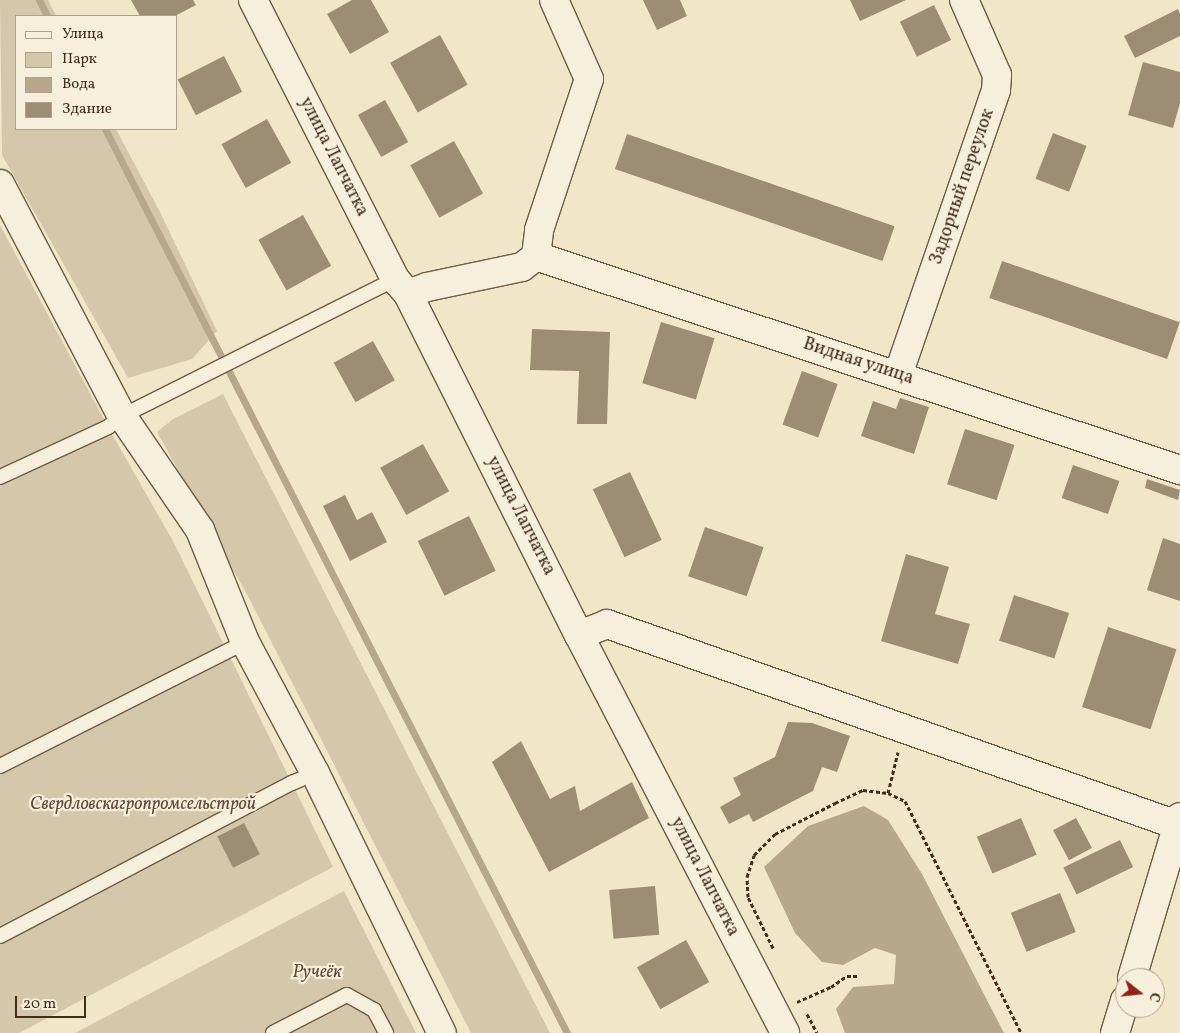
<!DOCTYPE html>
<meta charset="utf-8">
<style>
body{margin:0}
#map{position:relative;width:1180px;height:1033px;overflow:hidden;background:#f1e7c8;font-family:Vollkorn,serif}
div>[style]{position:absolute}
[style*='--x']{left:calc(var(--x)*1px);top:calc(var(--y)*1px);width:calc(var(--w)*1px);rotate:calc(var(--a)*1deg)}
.green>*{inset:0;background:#d4c7ab}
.water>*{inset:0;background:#b6a78d}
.stream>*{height:7px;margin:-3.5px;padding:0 3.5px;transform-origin:3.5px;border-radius:3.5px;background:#b6a78d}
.building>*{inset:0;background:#9e8d75;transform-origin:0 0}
.path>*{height:3px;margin-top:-1.5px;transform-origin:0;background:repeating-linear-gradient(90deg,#442c1b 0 4px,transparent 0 6.5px)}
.roads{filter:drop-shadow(1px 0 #6f5b46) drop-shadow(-1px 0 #6f5b46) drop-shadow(0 1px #6f5b46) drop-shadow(0 -1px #6f5b46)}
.service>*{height:14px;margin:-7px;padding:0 7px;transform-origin:7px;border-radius:7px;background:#f6efdb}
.minor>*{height:28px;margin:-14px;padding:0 14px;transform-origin:14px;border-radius:14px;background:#f6efdb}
span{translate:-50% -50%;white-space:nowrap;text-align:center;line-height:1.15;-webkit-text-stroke:4.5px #f6efdb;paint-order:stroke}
.street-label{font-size:18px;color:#442c1b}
.park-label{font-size:18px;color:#614b38;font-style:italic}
.legend{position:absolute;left:15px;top:15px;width:162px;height:115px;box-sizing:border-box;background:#f6efdb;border:1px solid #afa18e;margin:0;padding:6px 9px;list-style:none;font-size:15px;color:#442c1b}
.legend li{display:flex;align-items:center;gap:10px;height:25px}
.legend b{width:25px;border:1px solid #afa18e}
.north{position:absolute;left:1115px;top:968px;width:50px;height:50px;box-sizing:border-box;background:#f6efdb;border:1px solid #afa18e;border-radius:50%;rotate:106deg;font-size:14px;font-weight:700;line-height:20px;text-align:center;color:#442c1b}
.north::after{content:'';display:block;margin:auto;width:18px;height:22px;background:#8f2418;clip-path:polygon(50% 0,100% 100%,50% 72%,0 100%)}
.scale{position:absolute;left:15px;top:996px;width:71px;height:22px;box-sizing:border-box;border:2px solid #442c1b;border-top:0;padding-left:6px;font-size:15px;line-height:18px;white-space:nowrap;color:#442c1b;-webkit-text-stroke:4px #f6efdb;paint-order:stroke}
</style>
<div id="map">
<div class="green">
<i style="clip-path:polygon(0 0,48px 0,56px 16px,16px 16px,16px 129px,116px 129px,160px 212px,217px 331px,192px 359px,128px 378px,2px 155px)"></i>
<i style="clip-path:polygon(0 225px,108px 427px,174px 543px,333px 867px,19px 1033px,0 1033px)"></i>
<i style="clip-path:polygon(223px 394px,550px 1033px,471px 1033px,251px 602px,157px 432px,173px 419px)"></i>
<i style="clip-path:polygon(344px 891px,416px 1033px,75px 1033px)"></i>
</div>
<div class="water">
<i style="clip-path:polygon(864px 806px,888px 820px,922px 874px,1004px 1033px,845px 1033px,836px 1009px,853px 987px,894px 984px,896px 955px,875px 948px,843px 965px,822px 962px,795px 933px,764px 867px,808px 826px)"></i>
</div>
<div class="stream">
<i style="--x:39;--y:0;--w:18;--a:63"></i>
<i style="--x:105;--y:129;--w:1015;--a:62.93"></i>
</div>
<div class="building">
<i style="clip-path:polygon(131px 0,193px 0,196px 5px,175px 16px,140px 16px)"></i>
<i style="clip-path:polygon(352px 0,371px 0,389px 32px,350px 54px,327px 14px)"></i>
<i style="clip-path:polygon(643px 0,680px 0,687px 16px,657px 30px)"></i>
<i style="clip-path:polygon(850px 0,906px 0,860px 21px)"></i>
<i style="left:934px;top:5px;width:39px;height:38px;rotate:64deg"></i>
<i style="clip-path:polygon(1178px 9px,1180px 14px,1180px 36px,1135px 58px,1124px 36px)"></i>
<i style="left:440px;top:35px;width:57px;height:57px;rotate:61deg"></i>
<i style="left:224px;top:56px;width:40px;height:52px;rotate:63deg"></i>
<i style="clip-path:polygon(1143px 62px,1180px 72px,1180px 103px,1173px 128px,1128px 115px)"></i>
<i style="left:385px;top:100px;width:48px;height:31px;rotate:61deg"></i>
<i style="left:267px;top:119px;width:50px;height:52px;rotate:61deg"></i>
<i style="left:1053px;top:133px;width:36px;height:49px;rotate:21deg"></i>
<i style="left:627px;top:134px;width:283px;height:37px;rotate:19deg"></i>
<i style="left:454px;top:141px;width:60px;height:50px;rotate:61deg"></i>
<i style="left:303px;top:215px;width:58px;height:51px;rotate:61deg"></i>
<i style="left:1002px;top:261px;width:188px;height:39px;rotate:19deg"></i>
<i style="left:661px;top:322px;width:56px;height:64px;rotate:17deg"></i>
<i style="clip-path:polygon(532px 329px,610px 332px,607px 424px,577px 424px,579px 371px,530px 370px)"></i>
<i style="left:373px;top:341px;width:45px;height:45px;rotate:61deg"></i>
<i style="left:802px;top:371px;width:38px;height:57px;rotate:20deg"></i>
<i style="clip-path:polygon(900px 398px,929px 407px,914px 454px,861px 436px,873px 401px,896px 409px)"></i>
<i style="left:965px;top:429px;width:52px;height:58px;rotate:18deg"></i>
<i style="left:423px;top:444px;width:54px;height:49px;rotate:61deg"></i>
<i style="left:1073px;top:465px;width:49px;height:35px;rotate:19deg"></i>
<i style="left:630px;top:472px;width:75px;height:41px;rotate:65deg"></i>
<i style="clip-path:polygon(1147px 479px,1180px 490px,1178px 500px,1145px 488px)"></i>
<i style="clip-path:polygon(345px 495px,357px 520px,372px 512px,387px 542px,350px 561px,323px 506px)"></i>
<i style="left:469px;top:516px;width:61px;height:57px;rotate:64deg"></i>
<i style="left:705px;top:527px;width:62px;height:52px;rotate:19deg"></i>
<i style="clip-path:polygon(1163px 538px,1180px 544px,1180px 601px,1147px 590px)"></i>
<i style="clip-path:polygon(906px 554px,949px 567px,935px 614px,970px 624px,958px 664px,881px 641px)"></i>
<i style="left:1014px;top:595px;width:58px;height:48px;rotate:18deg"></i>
<i style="left:1108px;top:627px;width:72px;height:84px;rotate:18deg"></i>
<i style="clip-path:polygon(788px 722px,812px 723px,850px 736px,837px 772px,822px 767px,813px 791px,753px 822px,749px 814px,729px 824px,720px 807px,741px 795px,733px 778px,775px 757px)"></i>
<i style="clip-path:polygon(521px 741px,550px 799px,575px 786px,580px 811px,632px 782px,649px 818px,549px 872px,492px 762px)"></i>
<i style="left:1021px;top:818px;width:40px;height:48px;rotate:67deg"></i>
<i style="left:1076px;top:818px;width:34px;height:26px;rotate:62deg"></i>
<i style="left:244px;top:823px;width:35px;height:30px;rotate:63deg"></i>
<i style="left:1120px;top:840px;width:30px;height:63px;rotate:64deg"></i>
<i style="left:655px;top:886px;width:49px;height:46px;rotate:85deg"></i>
<i style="left:1060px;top:893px;width:42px;height:53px;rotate:68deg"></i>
<i style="left:686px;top:940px;width:48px;height:56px;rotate:61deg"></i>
</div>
<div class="path">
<i style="--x:888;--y:793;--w:42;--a:-76.3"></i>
<i style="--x:773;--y:948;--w:57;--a:-116.1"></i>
<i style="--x:748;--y:897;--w:20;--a:-93"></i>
<i style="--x:747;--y:877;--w:23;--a:-72"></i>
<i style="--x:754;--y:855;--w:30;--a:-45"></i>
<i style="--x:775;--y:834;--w:68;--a:-27.3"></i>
<i style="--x:835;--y:803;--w:31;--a:-25"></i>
<i style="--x:863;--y:790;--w:25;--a:7"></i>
<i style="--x:888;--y:793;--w:19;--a:25"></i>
<i style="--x:905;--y:801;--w:259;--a:63.4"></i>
<i style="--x:797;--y:1002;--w:37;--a:-24"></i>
<i style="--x:831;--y:987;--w:19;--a:-35"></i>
<i style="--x:847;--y:976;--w:12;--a:0"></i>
<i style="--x:807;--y:1014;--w:21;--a:62"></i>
</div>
<div class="roads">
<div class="service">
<i style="--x:0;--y:477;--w:119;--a:-24.8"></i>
<i style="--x:108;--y:427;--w:18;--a:-38"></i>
<i style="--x:122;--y:416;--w:305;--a:-26.6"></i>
<i style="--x:0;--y:766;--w:275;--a:-26.8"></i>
<i style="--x:0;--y:936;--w:330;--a:-27.7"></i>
<i style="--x:292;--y:783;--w:25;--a:-23"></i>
<i style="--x:273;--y:1033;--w:83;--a:-27.2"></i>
<i style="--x:347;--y:995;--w:31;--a:29"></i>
<i style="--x:374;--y:1010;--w:26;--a:62"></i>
</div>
<div class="minor">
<i style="--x:253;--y:0;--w:313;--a:63"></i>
<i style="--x:395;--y:279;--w:20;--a:49"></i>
<i style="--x:408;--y:294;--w:381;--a:63.4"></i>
<i style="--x:579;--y:635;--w:448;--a:62.6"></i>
<i style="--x:0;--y:184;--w:262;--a:62.3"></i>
<i style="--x:122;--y:416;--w:138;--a:55.6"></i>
<i style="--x:200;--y:530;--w:121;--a:68.1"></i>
<i style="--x:245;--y:642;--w:149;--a:61.9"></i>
<i style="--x:315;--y:773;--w:289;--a:64"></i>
<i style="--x:536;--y:256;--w:26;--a:-83"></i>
<i style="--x:539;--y:230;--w:159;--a:-71.7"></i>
<i style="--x:589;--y:79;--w:86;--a:-113.9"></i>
<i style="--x:408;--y:294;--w:20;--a:-20"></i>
<i style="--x:427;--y:287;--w:97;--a:-11.9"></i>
<i style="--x:522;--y:267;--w:18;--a:-38"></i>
<i style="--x:536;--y:256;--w:679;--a:18.38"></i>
<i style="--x:898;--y:375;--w:301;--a:-71"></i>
<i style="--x:996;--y:90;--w:15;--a:-86"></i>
<i style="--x:997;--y:75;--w:82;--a:-113.7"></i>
<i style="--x:579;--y:635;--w:30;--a:-21"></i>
<i style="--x:607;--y:624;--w:604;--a:19.42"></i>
<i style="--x:1132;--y:978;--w:168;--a:-73.4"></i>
<i style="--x:1115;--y:1033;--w:34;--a:-73"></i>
</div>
</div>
<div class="street-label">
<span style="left:333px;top:157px;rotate:63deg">улица Лапчатка</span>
<span style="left:963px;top:187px;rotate:-71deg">Задорный переулок</span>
<span style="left:858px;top:362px;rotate:18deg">Видная улица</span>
<span style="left:520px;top:516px;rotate:63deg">улица Лапчатка</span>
<span style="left:704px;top:877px;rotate:63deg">улица Лапчатка</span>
</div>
<div class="park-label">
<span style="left:143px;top:805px">Свердловскагропромсельстрой</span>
<span style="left:317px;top:973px">Ручеёк</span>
</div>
<ul class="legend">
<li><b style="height:6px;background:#f6efdb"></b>Улица</li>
<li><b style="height:14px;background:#d4c7ab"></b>Парк</li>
<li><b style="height:14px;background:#b6a78d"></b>Вода</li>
<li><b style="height:14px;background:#9e8d75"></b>Здание</li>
</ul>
<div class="north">С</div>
<div class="scale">20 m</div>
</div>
